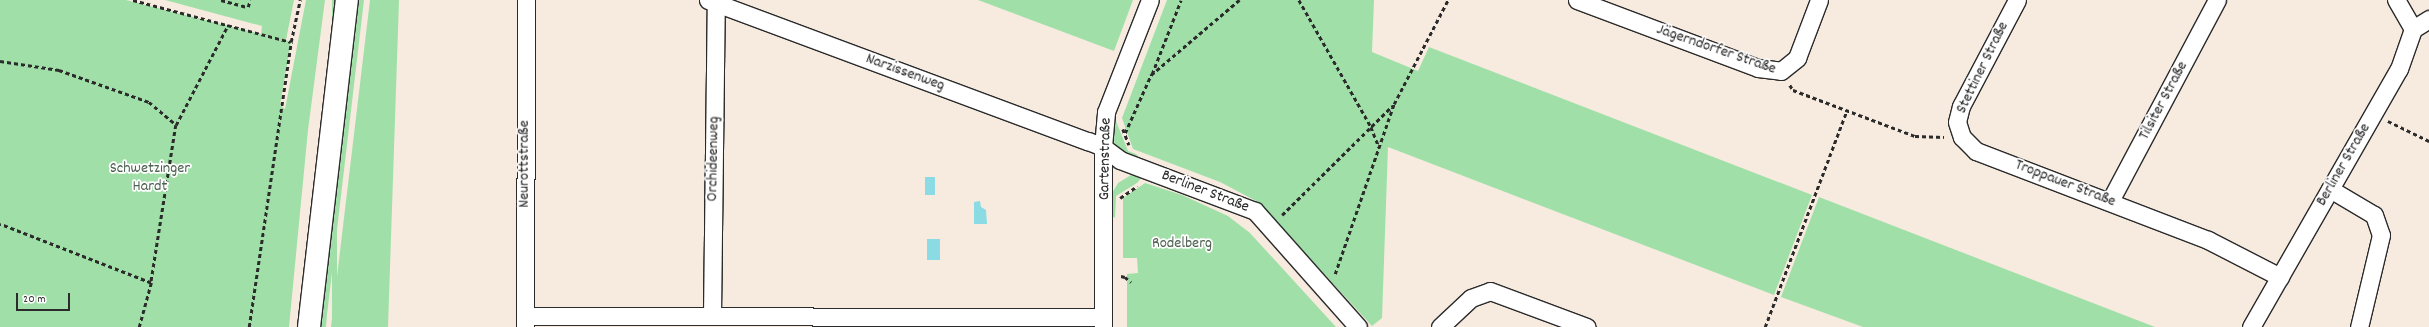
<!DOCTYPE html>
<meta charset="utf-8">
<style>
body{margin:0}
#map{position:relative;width:2429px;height:327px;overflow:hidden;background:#f7ebdf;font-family:Dekko,sans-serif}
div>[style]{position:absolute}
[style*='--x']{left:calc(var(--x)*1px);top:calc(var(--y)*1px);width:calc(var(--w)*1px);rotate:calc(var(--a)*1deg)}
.green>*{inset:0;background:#a0e0a8;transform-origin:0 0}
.water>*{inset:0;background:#8adbe3;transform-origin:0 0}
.path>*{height:2.5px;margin-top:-1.25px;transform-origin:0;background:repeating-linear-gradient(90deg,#2b2b2b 0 4px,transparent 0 7px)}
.roads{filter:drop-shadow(1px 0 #2b2b2b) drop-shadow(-1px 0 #2b2b2b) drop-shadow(0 1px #2b2b2b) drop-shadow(0 -1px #2b2b2b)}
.street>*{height:17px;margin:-8.5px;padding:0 8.5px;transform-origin:8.5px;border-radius:8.5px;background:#fff}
.secondary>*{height:22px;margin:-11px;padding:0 11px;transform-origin:11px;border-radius:11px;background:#fff}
span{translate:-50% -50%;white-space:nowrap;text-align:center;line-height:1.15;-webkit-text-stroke:3.5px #fff;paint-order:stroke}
.street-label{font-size:16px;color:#2b2b2b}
.park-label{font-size:16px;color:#4e6150}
.scale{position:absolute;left:16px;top:293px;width:54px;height:18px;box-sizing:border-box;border:2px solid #2b2b2b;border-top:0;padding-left:5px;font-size:12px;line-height:14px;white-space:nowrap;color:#2b2b2b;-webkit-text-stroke:3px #fff;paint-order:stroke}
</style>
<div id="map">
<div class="green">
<i style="clip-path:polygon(0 0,126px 0,261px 34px,262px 26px,165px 0,294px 0,286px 40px,291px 42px,280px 105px,285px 109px,306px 0,325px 0,308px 130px,289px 327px,0 327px)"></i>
<i style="left:332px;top:0;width:5px;height:329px"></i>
<i style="clip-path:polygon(359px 0,364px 0,327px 315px,326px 327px,321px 327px)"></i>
<i style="clip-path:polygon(370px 0,399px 0,388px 327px,331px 327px)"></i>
<i style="clip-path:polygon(978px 0,1133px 0,1114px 51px)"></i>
<i style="clip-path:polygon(1167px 0,1374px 0,1372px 52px,1418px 71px,1429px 47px,1812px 195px,1774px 295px,1388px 147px,1382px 318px,1372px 326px,1258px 202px,1220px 182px,1133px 149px,1122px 118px)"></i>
<i style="clip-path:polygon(1116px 121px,1128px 151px,1136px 154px,1139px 157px,1124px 153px,1115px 145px,1112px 132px)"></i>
<i style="clip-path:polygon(1131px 175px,1142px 177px,1137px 183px,1116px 196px,1115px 218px,1111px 215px,1112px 193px,1118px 183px)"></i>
<i style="clip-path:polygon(1145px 183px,1182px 195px,1228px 216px,1250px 233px,1336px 327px,1127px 327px,1127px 274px,1138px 273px,1137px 258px,1123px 258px,1123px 198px)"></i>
<i style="clip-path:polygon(1819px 197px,2155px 327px,1863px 327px,1781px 297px)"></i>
</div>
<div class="water">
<i style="left:925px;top:177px;width:10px;height:18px"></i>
<i style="clip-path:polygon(980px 201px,981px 207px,986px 210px,987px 224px,974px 224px,974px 202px)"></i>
<i style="left:927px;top:239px;width:13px;height:21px"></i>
</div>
<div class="path">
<i style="--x:133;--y:0;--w:163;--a:14.9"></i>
<i style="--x:291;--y:42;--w:43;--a:-77.9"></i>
<i style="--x:221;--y:0;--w:28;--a:15"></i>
<i style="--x:248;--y:7;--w:7;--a:-74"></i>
<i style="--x:1299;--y:0;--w:146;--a:60.4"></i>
<i style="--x:1371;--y:127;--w:22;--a:68"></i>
<i style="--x:0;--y:61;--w:60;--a:8.7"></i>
<i style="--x:59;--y:70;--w:96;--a:19.6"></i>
<i style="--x:149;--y:102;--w:35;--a:40"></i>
<i style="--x:176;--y:125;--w:160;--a:99"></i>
<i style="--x:151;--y:283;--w:162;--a:-158.7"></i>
<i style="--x:1152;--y:74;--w:79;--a:-68.6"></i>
<i style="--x:1790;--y:85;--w:6;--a:59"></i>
<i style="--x:1793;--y:90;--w:130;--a:20.7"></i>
<i style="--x:1915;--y:136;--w:29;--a:2"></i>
<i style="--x:2388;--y:121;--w:46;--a:26"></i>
<i style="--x:176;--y:125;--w:113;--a:-62.5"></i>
<i style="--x:1123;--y:129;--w:17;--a:69"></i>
<i style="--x:1125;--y:133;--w:64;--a:-65.9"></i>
<i style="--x:1151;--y:75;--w:116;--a:-40.4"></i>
<i style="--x:1120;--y:198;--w:21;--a:-35"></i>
<i style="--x:1282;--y:215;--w:155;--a:-44.7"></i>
<i style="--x:1335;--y:274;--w:180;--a:-70.9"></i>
<i style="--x:1394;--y:104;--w:117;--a:-62.6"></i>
<i style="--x:1121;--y:276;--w:4;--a:14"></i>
<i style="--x:1125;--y:277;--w:8;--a:40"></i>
<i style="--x:139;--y:327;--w:46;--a:-74.7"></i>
<i style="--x:249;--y:327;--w:288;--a:-81.6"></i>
<i style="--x:1765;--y:327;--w:232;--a:-69.3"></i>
</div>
<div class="roads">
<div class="street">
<i style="--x:708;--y:0;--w:405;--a:20.4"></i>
<i style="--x:1088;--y:141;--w:16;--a:22"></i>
<i style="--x:1103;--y:147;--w:21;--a:37"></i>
<i style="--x:1120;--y:160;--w:144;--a:20.7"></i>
<i style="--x:1255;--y:211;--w:155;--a:48.4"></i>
<i style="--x:1577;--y:0;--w:193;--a:20.6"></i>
<i style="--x:1758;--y:68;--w:23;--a:7"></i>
<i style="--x:1781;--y:71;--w:21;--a:-39"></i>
<i style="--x:1797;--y:58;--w:62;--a:-69.2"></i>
<i style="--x:2017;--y:0;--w:120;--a:117.8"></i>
<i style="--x:1961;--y:106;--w:16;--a:104"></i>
<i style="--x:1957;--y:122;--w:16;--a:72"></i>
<i style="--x:1962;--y:137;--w:20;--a:45"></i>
<i style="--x:1976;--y:151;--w:248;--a:21"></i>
<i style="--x:2208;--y:240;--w:81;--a:27.2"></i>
<i style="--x:2413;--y:29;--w:19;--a:-32"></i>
<i style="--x:2330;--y:189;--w:51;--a:30.6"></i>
<i style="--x:2374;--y:215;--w:21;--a:71"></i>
<i style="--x:2381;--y:235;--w:95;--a:103.4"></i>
<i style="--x:2110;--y:201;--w:228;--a:-62"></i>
<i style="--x:712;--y:315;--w:312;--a:-89.3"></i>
<i style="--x:525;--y:316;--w:578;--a:0.1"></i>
<i style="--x:525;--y:327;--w:327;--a:-89.8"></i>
<i style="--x:1103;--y:327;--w:180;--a:-90"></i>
<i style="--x:1103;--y:147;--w:35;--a:-85"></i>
<i style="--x:1106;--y:112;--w:120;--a:-68.6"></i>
<i style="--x:1440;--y:327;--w:42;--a:-43.1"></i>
<i style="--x:1471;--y:298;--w:20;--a:-20"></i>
<i style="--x:1490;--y:291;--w:103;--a:20.4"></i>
<i style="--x:2251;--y:327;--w:297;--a:-60.2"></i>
<i style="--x:2399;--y:69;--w:42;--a:-70.7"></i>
<i style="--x:2413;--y:29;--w:34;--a:-120"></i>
</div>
<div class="secondary">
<i style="--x:309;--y:327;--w:329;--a:-83.4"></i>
</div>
</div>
<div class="street-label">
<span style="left:1716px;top:50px;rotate:19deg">Jägerndorfer Straße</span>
<span style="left:1983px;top:68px;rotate:-64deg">Stettiner Straße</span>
<span style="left:905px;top:73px;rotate:20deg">Narzissenweg</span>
<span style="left:2164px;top:101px;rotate:-62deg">Tilsiter Straße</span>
<span style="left:714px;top:159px;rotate:-89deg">Orchideenweg</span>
<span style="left:1106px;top:159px;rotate:-89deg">Gartenstraße</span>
<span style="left:525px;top:164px;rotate:-90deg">Neurottstraße</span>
<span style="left:2344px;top:165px;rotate:-60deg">Berliner Straße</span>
<span style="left:2065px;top:184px;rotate:21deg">Troppauer Straße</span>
<span style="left:1205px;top:192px;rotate:21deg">Berliner Straße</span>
</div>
<div class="park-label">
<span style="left:150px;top:178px">Schwetzinger<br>Hardt</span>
<span style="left:1182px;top:244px">Rodelberg</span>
</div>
<div class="scale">20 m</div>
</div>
